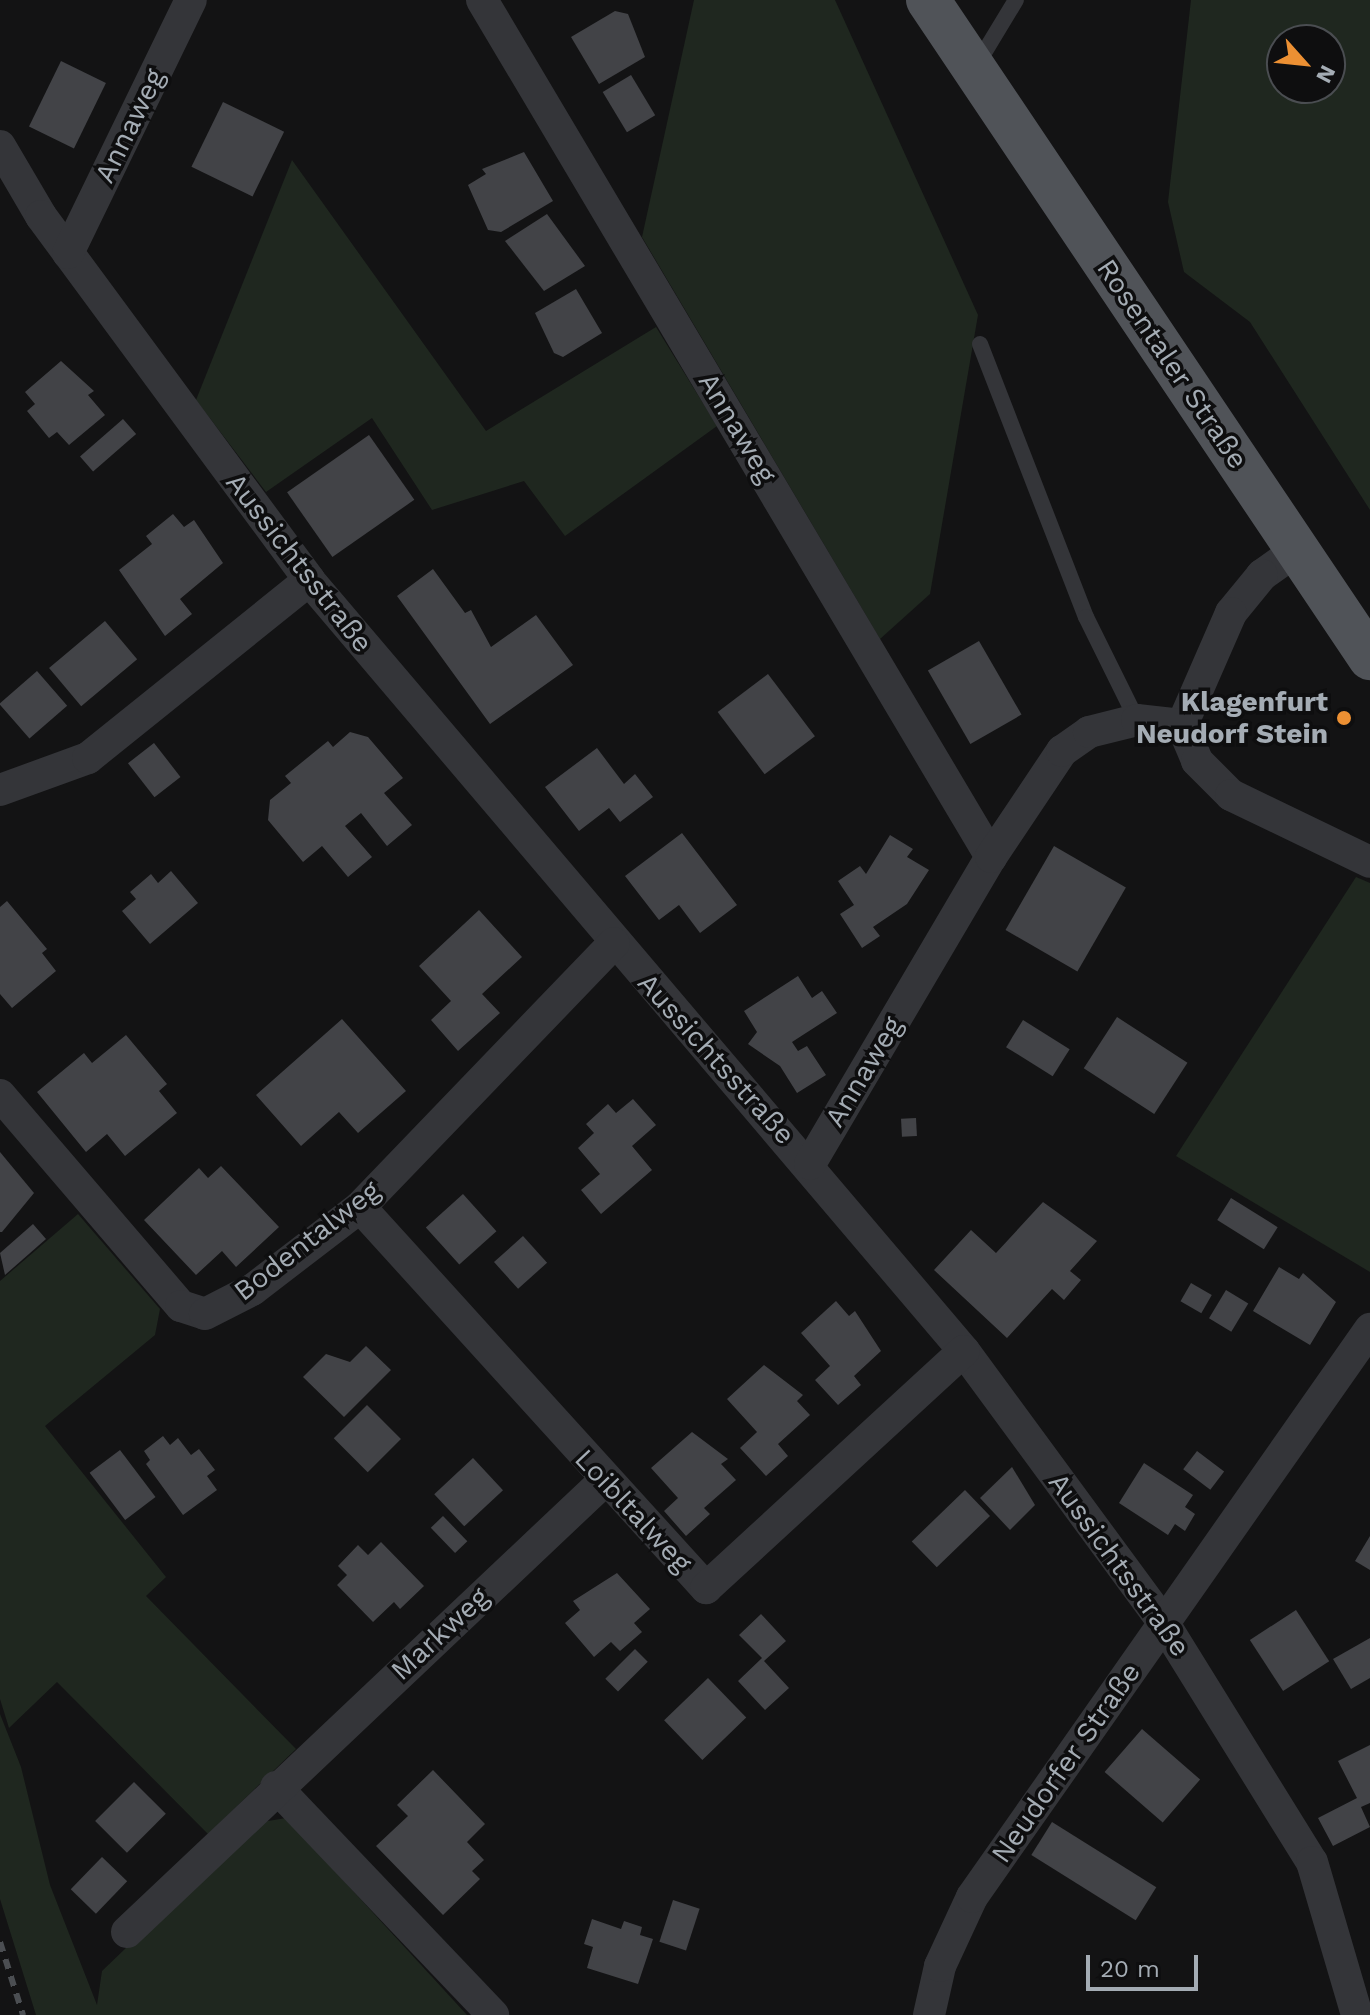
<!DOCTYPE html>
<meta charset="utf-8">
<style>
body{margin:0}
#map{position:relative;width:1370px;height:2015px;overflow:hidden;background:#131314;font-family:"Work Sans",sans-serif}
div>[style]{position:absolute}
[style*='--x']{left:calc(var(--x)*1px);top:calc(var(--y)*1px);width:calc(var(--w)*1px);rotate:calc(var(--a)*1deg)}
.green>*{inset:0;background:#1f271f}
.building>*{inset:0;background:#424347;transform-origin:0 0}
.lane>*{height:16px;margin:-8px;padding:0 8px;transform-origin:8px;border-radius:8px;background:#343539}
.street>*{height:32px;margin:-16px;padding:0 16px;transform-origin:16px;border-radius:16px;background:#343539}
.primary>*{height:44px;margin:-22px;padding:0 22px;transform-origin:22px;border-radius:22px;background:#505358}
.rail>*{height:6px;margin-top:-3px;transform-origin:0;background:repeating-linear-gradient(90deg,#4b4e52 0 10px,transparent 0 18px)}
.dots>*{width:22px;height:22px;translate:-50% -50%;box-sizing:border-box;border:4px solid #0e0e0f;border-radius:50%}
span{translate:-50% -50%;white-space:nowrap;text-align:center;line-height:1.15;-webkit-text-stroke:7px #0e0e0f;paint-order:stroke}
.street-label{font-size:28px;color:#a4acb4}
.poi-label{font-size:28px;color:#a4acb4;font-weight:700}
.right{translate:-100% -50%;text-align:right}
.north{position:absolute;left:1266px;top:24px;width:80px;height:80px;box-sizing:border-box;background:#0e0e0f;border:2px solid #4a4d51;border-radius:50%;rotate:117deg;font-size:22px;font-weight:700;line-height:32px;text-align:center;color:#a4acb4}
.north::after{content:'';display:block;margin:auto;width:28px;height:36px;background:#ec9033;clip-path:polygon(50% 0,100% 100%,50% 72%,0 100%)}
.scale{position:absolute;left:1086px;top:1955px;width:112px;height:36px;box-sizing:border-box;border:4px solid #a4acb4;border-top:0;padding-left:10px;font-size:24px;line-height:28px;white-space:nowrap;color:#a4acb4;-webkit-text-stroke:6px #0e0e0f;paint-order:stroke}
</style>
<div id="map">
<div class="green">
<i style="clip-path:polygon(694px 0,835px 0,978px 315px,930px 594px,880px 639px,642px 237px)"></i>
<i style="clip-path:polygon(evenodd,1191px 0,1370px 0,1370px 510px,1250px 322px,1184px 272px,1168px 202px,1191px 0,1282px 40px,1330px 40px,1330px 88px,1282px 88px,1282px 40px)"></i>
<i style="clip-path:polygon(292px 160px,486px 431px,656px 327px,717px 426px,565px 536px,524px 481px,432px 510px,372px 418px,266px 492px,196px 400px)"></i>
<i style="clip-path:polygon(1356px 877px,1370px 883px,1370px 1272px,1176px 1156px)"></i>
<i style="clip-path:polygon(78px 1214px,160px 1309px,155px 1335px,45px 1426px,166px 1577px,146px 1596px,296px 1749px,208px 1834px,57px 1682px,9px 1728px,0 1699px,0 1281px)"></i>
<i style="clip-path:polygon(0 1714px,21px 1767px,50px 1885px,97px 2005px,102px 1971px,256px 1823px,286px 1818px,467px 2015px,36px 2015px,0 1899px)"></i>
</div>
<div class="building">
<i style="clip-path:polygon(615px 11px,628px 14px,645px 57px,599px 84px,571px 37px)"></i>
<i style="left:61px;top:61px;width:50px;height:73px;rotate:26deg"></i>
<i style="left:631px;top:75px;width:47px;height:33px;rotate:59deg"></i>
<i style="left:223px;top:102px;width:68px;height:72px;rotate:26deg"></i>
<i style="clip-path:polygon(524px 152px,553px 201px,501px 232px,488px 230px,468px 185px,486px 174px,482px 169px)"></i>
<i style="clip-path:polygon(547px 214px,585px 266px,544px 291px,505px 241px)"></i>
<i style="clip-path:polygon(576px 289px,602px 333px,563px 357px,554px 353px,535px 313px)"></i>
<i style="clip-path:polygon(61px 361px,94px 391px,88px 395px,105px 415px,69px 445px,57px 432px,49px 438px,27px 411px,35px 404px,25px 392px)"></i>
<i style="left:123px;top:419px;width:20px;height:57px;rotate:49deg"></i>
<i style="left:369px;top:435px;width:79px;height:100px;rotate:55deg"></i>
<i style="clip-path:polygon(173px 514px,184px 527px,194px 520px,223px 563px,180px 599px,192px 614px,165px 636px,119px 570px,152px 544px,146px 536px)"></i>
<i style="clip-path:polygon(433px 569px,465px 613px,471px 610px,491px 647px,536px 615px,573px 665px,490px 724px,397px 596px)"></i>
<i style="left:105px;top:621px;width:50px;height:73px;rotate:50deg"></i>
<i style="left:979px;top:641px;width:85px;height:59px;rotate:60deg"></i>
<i style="left:37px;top:671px;width:46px;height:50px;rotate:49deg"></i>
<i style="left:768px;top:674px;width:78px;height:63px;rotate:53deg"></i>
<i style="clip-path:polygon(350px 732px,368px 737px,403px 778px,384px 793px,412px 825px,387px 846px,361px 813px,345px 826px,372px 857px,348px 877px,322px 846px,303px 862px,268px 820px,270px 800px,291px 783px,285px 776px,328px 741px,333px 747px)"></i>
<i style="left:154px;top:743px;width:43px;height:33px;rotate:52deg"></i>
<i style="clip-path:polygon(597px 748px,624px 784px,635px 774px,653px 797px,620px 822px,609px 808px,579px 831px,545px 787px)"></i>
<i style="clip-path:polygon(682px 833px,737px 905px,700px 933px,679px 905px,659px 920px,625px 876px)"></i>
<i style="clip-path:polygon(890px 835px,913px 849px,907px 857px,929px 870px,907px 904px,873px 927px,880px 936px,862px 948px,840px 914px,854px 905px,838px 881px,860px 866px,866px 874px)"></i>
<i style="left:1054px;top:846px;width:83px;height:97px;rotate:30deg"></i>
<i style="clip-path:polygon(171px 871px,198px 903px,150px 944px,122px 911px,136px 899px,130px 892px,151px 874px,158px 883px)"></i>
<i style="clip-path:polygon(7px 901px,47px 949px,42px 953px,56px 971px,12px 1008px,0 994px,0 907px)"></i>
<i style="clip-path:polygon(479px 910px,522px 957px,482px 994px,500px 1013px,458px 1051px,431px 1020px,451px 1001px,419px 966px)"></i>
<i style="clip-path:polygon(798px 976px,812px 998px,822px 991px,837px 1013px,792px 1042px,798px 1051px,807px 1046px,826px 1075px,797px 1093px,780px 1066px,748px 1044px,757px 1032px,744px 1011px)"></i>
<i style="left:1117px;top:1017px;width:84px;height:61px;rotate:33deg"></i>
<i style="clip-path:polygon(342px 1019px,406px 1091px,358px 1133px,339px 1112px,301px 1146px,256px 1095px)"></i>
<i style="left:1023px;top:1020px;width:55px;height:32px;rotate:32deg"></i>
<i style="clip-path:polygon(126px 1035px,167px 1084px,159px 1091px,177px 1113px,125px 1156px,107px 1134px,86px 1152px,37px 1092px,84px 1053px,92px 1063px)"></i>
<i style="clip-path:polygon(633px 1099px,656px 1125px,632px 1146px,652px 1170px,601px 1214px,581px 1190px,600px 1174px,578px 1148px,594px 1133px,586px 1124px,608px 1104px,616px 1113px)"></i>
<i style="left:916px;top:1118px;width:18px;height:15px;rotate:87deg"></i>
<i style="clip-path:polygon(0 1152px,34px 1193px,2px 1232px,0 1232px)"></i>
<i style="clip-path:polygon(221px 1166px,279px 1227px,236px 1267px,222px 1251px,196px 1275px,144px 1220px,199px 1168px,208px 1178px)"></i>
<i style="left:463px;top:1194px;width:50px;height:50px;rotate:48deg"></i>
<i style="left:1231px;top:1198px;width:55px;height:26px;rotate:32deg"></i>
<i style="clip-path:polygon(1043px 1202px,1097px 1241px,1070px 1271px,1081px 1280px,1064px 1300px,1052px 1289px,1007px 1338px,934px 1270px,971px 1230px,996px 1253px)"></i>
<i style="clip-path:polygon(33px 1224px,46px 1239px,5px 1275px,0 1253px)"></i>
<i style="left:523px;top:1236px;width:36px;height:39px;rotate:48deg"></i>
<i style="clip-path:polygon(1279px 1267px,1299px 1279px,1303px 1273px,1336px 1302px,1310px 1345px,1253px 1311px)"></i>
<i style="left:1191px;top:1283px;width:24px;height:21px;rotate:30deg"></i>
<i style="left:1226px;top:1290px;width:26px;height:33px;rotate:31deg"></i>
<i style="clip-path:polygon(836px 1301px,849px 1316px,855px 1311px,881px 1351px,854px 1376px,861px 1385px,838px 1405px,815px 1380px,830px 1366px,801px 1333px)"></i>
<i style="clip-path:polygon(366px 1346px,391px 1370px,344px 1417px,303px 1377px,326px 1354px,350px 1362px)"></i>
<i style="clip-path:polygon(764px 1365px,803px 1395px,797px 1401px,810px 1415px,778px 1444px,788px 1456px,766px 1476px,740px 1448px,757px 1432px,727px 1399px)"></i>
<i style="left:367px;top:1405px;width:48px;height:47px;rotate:45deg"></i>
<i style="clip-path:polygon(692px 1432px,728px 1459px,721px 1464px,736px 1480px,704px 1508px,710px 1514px,686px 1536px,664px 1511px,678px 1498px,651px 1468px)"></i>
<i style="clip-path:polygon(163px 1436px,170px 1445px,178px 1438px,191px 1455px,199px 1449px,215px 1470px,207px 1476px,217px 1490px,183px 1515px,146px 1464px,150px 1460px,144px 1451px)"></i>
<i style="left:120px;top:1450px;width:59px;height:38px;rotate:53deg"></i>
<i style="left:1197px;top:1451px;width:34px;height:23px;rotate:37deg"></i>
<i style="left:473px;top:1458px;width:44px;height:53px;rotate:47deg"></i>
<i style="clip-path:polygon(1144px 1463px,1193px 1495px,1185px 1507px,1195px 1514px,1185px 1531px,1175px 1524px,1168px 1535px,1119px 1503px)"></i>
<i style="clip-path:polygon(1012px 1467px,1035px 1505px,1010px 1530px,980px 1498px)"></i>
<i style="left:965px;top:1490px;width:36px;height:74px;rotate:46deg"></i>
<i style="left:443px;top:1516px;width:35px;height:17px;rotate:46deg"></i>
<i style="clip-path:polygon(1370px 1536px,1370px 1570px,1355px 1561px)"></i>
<i style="clip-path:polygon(381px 1542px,424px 1586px,400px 1609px,394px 1602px,373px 1622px,337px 1585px,347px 1575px,338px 1566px,358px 1545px,368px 1555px)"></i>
<i style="clip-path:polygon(617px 1573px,650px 1609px,634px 1623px,642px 1632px,620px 1651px,611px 1642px,594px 1657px,565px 1623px,580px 1610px,573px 1601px)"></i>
<i style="left:1296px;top:1610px;width:61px;height:55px;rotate:57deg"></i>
<i style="clip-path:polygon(761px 1614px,786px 1641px,764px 1661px,789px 1688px,765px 1710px,738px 1681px,762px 1658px,739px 1635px)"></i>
<i style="clip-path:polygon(1370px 1638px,1370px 1678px,1351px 1689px,1333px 1659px)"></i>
<i style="left:635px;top:1649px;width:18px;height:42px;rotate:45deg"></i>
<i style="left:708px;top:1678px;width:55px;height:61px;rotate:46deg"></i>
<i style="left:1142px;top:1729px;width:77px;height:57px;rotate:41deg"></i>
<i style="clip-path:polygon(1370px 1745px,1370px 1803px,1361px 1807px,1370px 1827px,1333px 1846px,1318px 1818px,1357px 1798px,1338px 1761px)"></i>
<i style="clip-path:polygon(433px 1770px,485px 1824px,467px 1842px,484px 1860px,472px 1871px,480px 1879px,443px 1915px,376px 1846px,408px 1816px,397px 1805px)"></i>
<i style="left:134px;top:1782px;width:45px;height:55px;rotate:45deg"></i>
<i style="left:1052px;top:1822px;width:123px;height:39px;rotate:32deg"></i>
<i style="left:102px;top:1857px;width:35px;height:45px;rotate:44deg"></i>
<i style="left:673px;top:1900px;width:28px;height:44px;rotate:18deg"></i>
<i style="clip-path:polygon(592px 1919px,621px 1929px,624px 1921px,642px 1927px,640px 1935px,653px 1939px,638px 1984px,587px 1968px,593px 1947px,584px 1944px)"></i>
</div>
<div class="lane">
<i style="--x:976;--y:66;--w:77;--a:-58.8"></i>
<i style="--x:980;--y:344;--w:293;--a:68.8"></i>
<i style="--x:1086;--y:617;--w:115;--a:63.7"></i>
</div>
<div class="street">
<i style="--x:482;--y:0;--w:997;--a:59.29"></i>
<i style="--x:0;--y:146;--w:81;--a:59.6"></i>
<i style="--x:41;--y:216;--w:452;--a:53.6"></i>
<i style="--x:309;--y:580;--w:1012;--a:49.65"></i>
<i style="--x:964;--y:1351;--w:336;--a:53.7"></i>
<i style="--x:1163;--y:1622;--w:282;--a:58.2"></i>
<i style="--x:1312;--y:1862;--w:159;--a:73.6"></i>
<i style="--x:68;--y:253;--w:281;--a:-64.1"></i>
<i style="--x:1296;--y:551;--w:42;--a:144.8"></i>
<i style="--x:1262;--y:575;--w:49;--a:129.2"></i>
<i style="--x:1231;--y:613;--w:122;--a:113.6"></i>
<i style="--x:1182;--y:725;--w:39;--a:67"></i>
<i style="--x:1197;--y:761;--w:48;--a:45"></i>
<i style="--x:1231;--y:795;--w:154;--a:25.7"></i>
<i style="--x:0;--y:790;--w:94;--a:-20"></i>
<i style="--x:88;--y:758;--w:284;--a:-38.8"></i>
<i style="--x:0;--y:1095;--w:278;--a:49.4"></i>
<i style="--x:181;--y:1306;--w:25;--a:18"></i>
<i style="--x:205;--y:1314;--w:53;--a:-27.1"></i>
<i style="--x:252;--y:1290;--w:136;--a:-37.5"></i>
<i style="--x:360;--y:1207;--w:366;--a:-46.1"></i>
<i style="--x:810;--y:1164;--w:356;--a:-59.5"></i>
<i style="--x:991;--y:857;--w:128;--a:-56.2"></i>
<i style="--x:1062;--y:751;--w:33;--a:-35"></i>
<i style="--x:1089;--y:732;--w:49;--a:-14"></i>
<i style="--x:1137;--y:720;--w:45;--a:6.3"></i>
<i style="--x:360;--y:1207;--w:515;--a:47.76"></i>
<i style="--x:706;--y:1588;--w:350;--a:-42.6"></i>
<i style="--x:276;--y:1787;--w:315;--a:46.4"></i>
<i style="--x:127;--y:1932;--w:656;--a:-43.4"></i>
<i style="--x:929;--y:2015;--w:50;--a:-77.3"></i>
<i style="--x:940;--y:1966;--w:76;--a:-65.1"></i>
<i style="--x:972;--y:1897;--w:694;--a:-54.98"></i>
</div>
<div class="primary">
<i style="--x:928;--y:0;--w:793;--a:56.11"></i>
</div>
<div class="rail">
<i style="--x:0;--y:1942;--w:77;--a:72.5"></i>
</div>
<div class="dots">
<i style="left:1344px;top:718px;background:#ec9033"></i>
</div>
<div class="street-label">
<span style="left:130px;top:126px;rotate:-64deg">Annaweg</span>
<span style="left:1172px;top:364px;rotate:56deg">Rosentaler Straße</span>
<span style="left:737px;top:428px;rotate:59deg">Annaweg</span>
<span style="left:299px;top:563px;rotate:52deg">Aussichtsstraße</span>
<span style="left:716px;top:1059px;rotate:48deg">Aussichtsstraße</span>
<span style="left:864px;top:1072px;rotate:-59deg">Annaweg</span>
<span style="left:307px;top:1241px;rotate:-38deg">Bodentalweg</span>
<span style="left:633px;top:1511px;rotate:47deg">Loibltalweg</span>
<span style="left:1119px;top:1565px;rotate:54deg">Aussichtsstraße</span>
<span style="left:440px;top:1634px;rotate:-43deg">Markweg</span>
<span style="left:1066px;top:1763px;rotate:-55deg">Neudorfer Straße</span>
</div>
<div class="poi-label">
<span class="right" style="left:1328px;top:718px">Klagenfurt<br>Neudorf Stein</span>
</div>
<div class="north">N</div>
<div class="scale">20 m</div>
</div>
